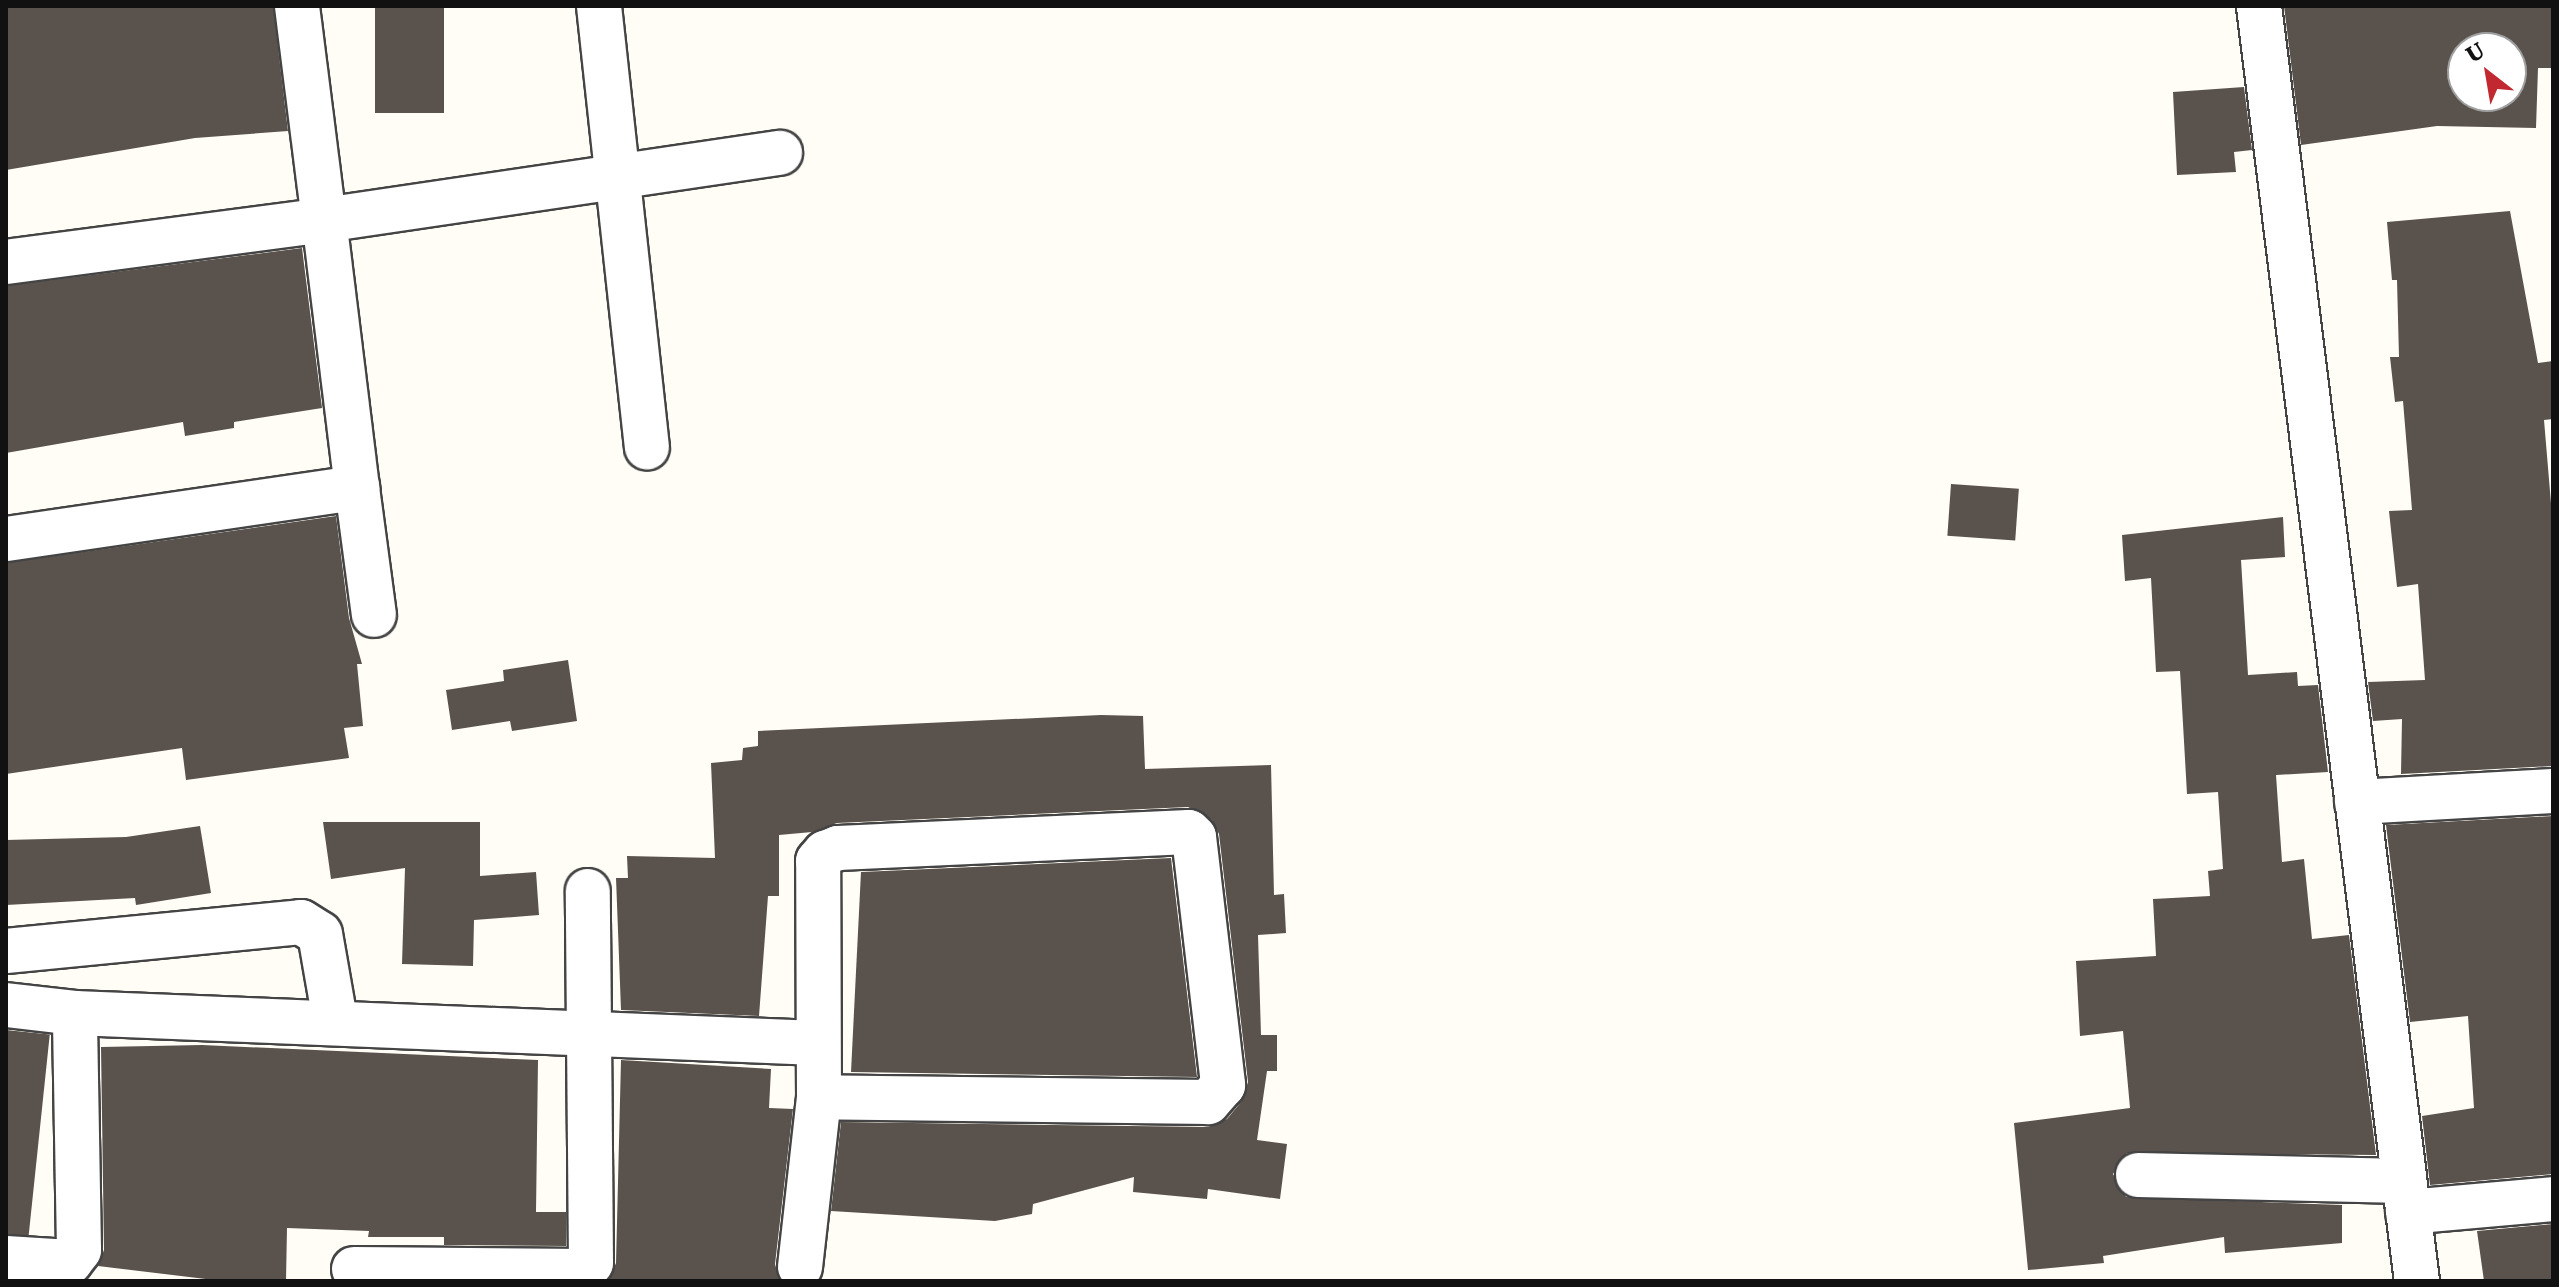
<!DOCTYPE html>
<style>
body{margin:0}
#map{position:relative;width:2559px;height:1287px;overflow:hidden;background:#fffdf5;font-family:"Roboto Serif",serif}
div>[style]{position:absolute}
[style*='--x']{left:calc(var(--x)*1px);top:calc(var(--y)*1px);width:calc(var(--w)*1px);rotate:calc(var(--a)*1deg)}
.building>*{inset:0;background:#5a524d;transform-origin:0 0}
.roads{filter:drop-shadow(2px 0 #444) drop-shadow(-2px 0 #444) drop-shadow(0 2px #444) drop-shadow(0 -2px #444)}
.minor>*{height:44px;margin:-22px;padding:0 22px;transform-origin:22px;border-radius:22px;background:#fff}
span{translate:-50% -50%;white-space:nowrap;text-align:center;line-height:1.15;-webkit-text-stroke:8px #fff;paint-order:stroke}
.frame{position:absolute;inset:0;border:8px solid #111;pointer-events:none}
.north{position:absolute;left:2447px;top:32px;width:80px;height:80px;box-sizing:border-box;background:#fff;border:2px solid #a0a0a0;border-radius:50%;rotate:329deg;font-size:22px;font-weight:700;line-height:32px;text-align:center;color:#111}
.north::after{content:'';display:block;margin:auto;width:28px;height:36px;background:#c22830;clip-path:polygon(50% 0,100% 100%,50% 72%,0 100%)}
</style>
<div id="map">
<div class="building">
<i style="clip-path:polygon(6px 6px,273px 6px,288px 131px,195px 138px,6px 170px)"></i>
<i style="left:375px;top:6px;width:69px;height:107px"></i>
<i style="clip-path:polygon(evenodd,2284px 6px,2553px 6px,2553px 68px,2538px 68px,2536px 128px,2437px 126px,2301px 145px,2284px 6px,2463px 48px,2511px 48px,2511px 96px,2463px 96px,2463px 48px)"></i>
<i style="clip-path:polygon(2244px 87px,2252px 150px,2234px 152px,2236px 172px,2177px 175px,2173px 92px)"></i>
<i style="clip-path:polygon(2510px 211px,2538px 363px,2553px 361px,2553px 419px,2544px 420px,2553px 527px,2553px 766px,2401px 774px,2402px 719px,2373px 721px,2368px 682px,2425px 680px,2418px 584px,2397px 587px,2389px 511px,2412px 510px,2403px 401px,2395px 402px,2390px 357px,2399px 357px,2397px 280px,2392px 280px,2387px 222px)"></i>
<i style="clip-path:polygon(302px 248px,322px 408px,234px 422px,234px 428px,185px 436px,183px 422px,6px 453px,6px 286px)"></i>
<i style="left:1951px;top:484px;width:68px;height:52px;rotate:4deg"></i>
<i style="clip-path:polygon(336px 516px,349px 618px,362px 664px,357px 664px,363px 726px,344px 728px,349px 758px,186px 780px,182px 748px,6px 774px,6px 563px)"></i>
<i style="clip-path:polygon(2283px 517px,2285px 557px,2241px 560px,2248px 675px,2297px 672px,2298px 686px,2318px 685px,2328px 772px,2276px 775px,2282px 862px,2304px 859px,2312px 939px,2349px 935px,2376px 1155px,2127px 1153px,2113px 1174px,2126px 1197px,2342px 1205px,2342px 1243px,2225px 1253px,2224px 1237px,2103px 1256px,2104px 1263px,2028px 1270px,2014px 1123px,2130px 1108px,2123px 1031px,2080px 1036px,2076px 961px,2156px 956px,2153px 899px,2210px 896px,2208px 871px,2223px 869px,2218px 792px,2187px 794px,2180px 671px,2156px 672px,2151px 578px,2125px 581px,2122px 535px)"></i>
<i style="clip-path:polygon(568px 660px,577px 721px,512px 731px,510px 721px,452px 730px,446px 690px,504px 681px,503px 670px)"></i>
<i style="clip-path:polygon(1101px 715px,1143px 716px,1145px 769px,1271px 765px,1274px 895px,1284px 894px,1286px 933px,1258px 935px,1261px 1035px,1277px 1035px,1277px 1071px,1267px 1071px,1257px 1140px,1287px 1144px,1280px 1199px,1208px 1189px,1207px 1199px,1133px 1192px,1134px 1177px,1033px 1204px,1032px 1214px,995px 1221px,831px 1211px,841px 1122px,1208px 1127px,1227px 1119px,1242px 1101px,1248px 1082px,1219px 834px,1212px 820px,1188px 807px,837px 823px,812px 832px,779px 835px,779px 896px,768px 896px,759px 1016px,621px 1010px,616px 878px,628px 878px,627px 856px,715px 858px,711px 763px,742px 760px,743px 748px,758px 746px,758px 731px)"></i>
<i style="clip-path:polygon(2553px 816px,2553px 1174px,2430px 1185px,2422px 1116px,2474px 1108px,2468px 1016px,2410px 1022px,2386px 825px)"></i>
<i style="clip-path:polygon(323px 822px,480px 822px,480px 876px,536px 872px,539px 915px,474px 920px,473px 966px,402px 964px,405px 868px,331px 879px)"></i>
<i style="clip-path:polygon(200px 826px,211px 893px,136px 905px,135px 898px,6px 905px,6px 840px,126px 837px)"></i>
<i style="clip-path:polygon(1171px 858px,1197px 1077px,851px 1072px,861px 872px)"></i>
<i style="left:6px;top:1030px;width:44px;height:203px;rotate:6deg"></i>
<i style="clip-path:polygon(202px 1045px,538px 1060px,536px 1212px,566px 1212px,566px 1246px,444px 1245px,444px 1237px,368px 1237px,369px 1231px,287px 1228px,286px 1281px,214px 1280px,98px 1266px,104px 1250px,101px 1047px)"></i>
<i style="clip-path:polygon(621px 1060px,771px 1069px,769px 1108px,793px 1109px,775px 1264px,780px 1281px,608px 1281px,616px 1263px)"></i>
<i style="clip-path:polygon(2553px 1224px,2553px 1281px,2484px 1281px,2477px 1231px)"></i>
</div>
<div class="roads">
<div class="minor">
<i style="--x:599;--y:6;--w:444;--a:83.8"></i>
<i style="--x:2259;--y:6;--w:1285;--a:82.94"></i>
<i style="--x:6;--y:262;--w:321;--a:-7.5"></i>
<i style="--x:324;--y:220;--w:216;--a:-97.2"></i>
<i style="--x:357;--y:488;--w:128;--a:82.4"></i>
<i style="--x:6;--y:539;--w:355;--a:-8.3"></i>
<i style="--x:357;--y:488;--w:270;--a:-97"></i>
<i style="--x:324;--y:220;--w:461;--a:-8.4"></i>
<i style="--x:2357;--y:802;--w:196;--a:-3.2"></i>
<i style="--x:6;--y:951;--w:296;--a:-5.6"></i>
<i style="--x:301;--y:922;--w:22;--a:32"></i>
<i style="--x:320;--y:934;--w:87;--a:80.1"></i>
<i style="--x:6;--y:1005;--w:69;--a:6.6"></i>
<i style="--x:75;--y:1013;--w:743;--a:2.32"></i>
<i style="--x:2138;--y:1175;--w:266;--a:1.3"></i>
<i style="--x:2408;--y:1212;--w:146;--a:-5.1"></i>
<i style="--x:6;--y:1258;--w:64;--a:3.6"></i>
<i style="--x:70;--y:1262;--w:15;--a:-53"></i>
<i style="--x:79;--y:1250;--w:237;--a:-91"></i>
<i style="--x:800;--y:1267;--w:171;--a:-83.6"></i>
<i style="--x:819;--y:1097;--w:236;--a:-90.2"></i>
<i style="--x:818;--y:861;--w:11;--a:-49"></i>
<i style="--x:825;--y:853;--w:14;--a:-21"></i>
<i style="--x:838;--y:848;--w:351;--a:-2.6"></i>
<i style="--x:1189;--y:832;--w:7;--a:45"></i>
<i style="--x:1194;--y:837;--w:250;--a:83.3"></i>
<i style="--x:1223;--y:1085;--w:23;--a:131"></i>
<i style="--x:1208;--y:1102;--w:389;--a:-179.3"></i>
<i style="--x:354;--y:1269;--w:229;--a:0.5"></i>
<i style="--x:583;--y:1271;--w:11;--a:-45"></i>
<i style="--x:591;--y:1263;--w:372;--a:-90.5"></i>
</div>
</div>
<div class="frame"></div>
<div class="north">U</div>
</div>
